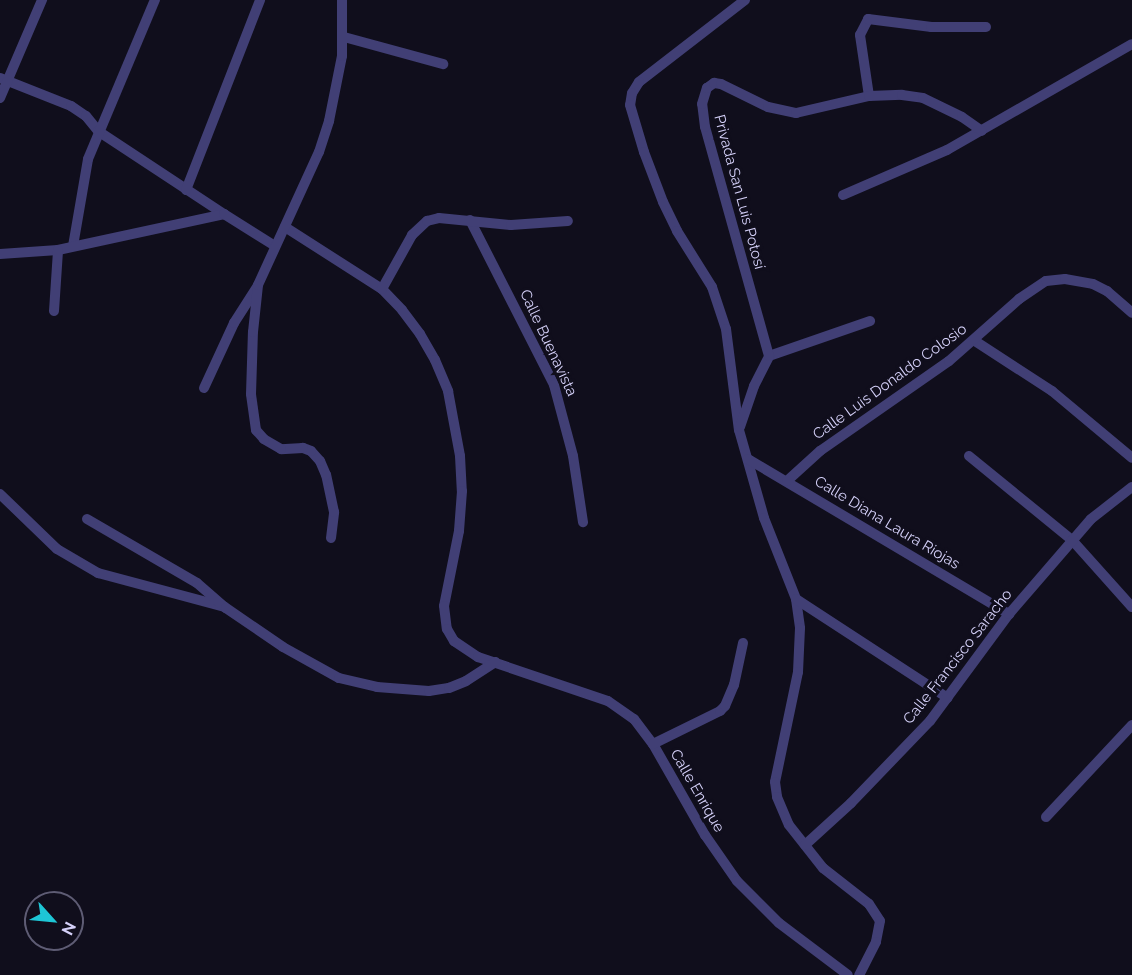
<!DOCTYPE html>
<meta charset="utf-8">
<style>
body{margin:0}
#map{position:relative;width:1132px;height:975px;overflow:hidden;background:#100e1c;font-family:Raleway,sans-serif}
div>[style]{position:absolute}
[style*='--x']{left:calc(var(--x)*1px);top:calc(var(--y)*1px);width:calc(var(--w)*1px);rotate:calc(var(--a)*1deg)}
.street>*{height:10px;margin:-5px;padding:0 5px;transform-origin:5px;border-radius:5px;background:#413f75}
span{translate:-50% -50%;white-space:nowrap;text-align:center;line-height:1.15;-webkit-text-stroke:6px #100e1c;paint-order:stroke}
.street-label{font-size:15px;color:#d4d0f8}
.north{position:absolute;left:24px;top:891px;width:60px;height:60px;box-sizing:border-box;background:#100e1c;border:2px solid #5e5c74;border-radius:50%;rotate:117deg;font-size:16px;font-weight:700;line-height:24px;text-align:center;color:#d4d0f8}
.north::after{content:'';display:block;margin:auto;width:21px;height:27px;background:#1ec6d6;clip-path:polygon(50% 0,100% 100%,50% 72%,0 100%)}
</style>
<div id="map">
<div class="street">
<i style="--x:745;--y:0;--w:134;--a:142.3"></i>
<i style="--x:639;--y:82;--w:13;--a:122"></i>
<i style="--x:632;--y:93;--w:12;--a:99"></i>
<i style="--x:630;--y:105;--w:49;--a:73.4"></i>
<i style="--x:644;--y:152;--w:53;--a:69.2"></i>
<i style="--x:663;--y:202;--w:32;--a:64"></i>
<i style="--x:677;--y:231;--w:66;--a:58"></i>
<i style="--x:712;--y:287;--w:44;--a:71.6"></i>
<i style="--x:726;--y:329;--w:102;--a:82.7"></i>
<i style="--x:739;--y:430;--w:91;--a:74.1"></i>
<i style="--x:764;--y:518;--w:87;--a:68.4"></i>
<i style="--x:796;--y:599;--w:29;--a:82"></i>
<i style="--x:800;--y:628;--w:44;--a:92.6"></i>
<i style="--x:798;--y:672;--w:112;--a:101.8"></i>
<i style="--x:775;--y:782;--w:15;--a:82"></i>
<i style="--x:777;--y:797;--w:30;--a:67"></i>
<i style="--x:789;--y:825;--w:55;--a:51.7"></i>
<i style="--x:823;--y:868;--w:58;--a:38"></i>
<i style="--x:869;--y:904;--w:20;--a:57"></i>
<i style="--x:880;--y:921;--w:21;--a:101"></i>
<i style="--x:876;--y:942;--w:37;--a:117"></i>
<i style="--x:344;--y:37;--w:103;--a:15.3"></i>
<i style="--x:0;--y:78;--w:76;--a:21.5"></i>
<i style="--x:71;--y:106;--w:18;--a:34"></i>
<i style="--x:86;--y:116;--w:19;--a:51"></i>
<i style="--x:98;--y:131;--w:151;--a:33.4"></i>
<i style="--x:869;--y:96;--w:62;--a:-98.4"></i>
<i style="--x:860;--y:35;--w:18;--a:-63"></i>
<i style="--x:868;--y:19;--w:64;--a:7.2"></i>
<i style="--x:931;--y:27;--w:55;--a:0"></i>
<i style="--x:0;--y:98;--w:107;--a:-66.8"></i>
<i style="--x:186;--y:190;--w:204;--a:-68.7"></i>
<i style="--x:843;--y:195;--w:113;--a:-23.4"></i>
<i style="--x:947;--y:150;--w:213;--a:-29.8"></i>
<i style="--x:470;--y:220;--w:185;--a:63"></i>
<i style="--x:554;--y:385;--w:73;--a:75"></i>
<i style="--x:573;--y:456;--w:67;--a:81.4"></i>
<i style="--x:285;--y:227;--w:115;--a:32.6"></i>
<i style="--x:382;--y:289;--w:29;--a:46"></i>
<i style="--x:402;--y:310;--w:30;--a:53"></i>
<i style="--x:420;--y:334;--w:30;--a:60"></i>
<i style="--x:435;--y:360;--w:34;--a:67"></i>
<i style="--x:448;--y:391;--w:66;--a:79.5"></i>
<i style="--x:460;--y:456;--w:35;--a:87"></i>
<i style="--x:462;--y:491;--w:40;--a:94.3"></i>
<i style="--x:459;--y:531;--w:76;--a:101.3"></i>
<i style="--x:444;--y:606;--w:23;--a:83"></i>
<i style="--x:447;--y:629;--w:14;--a:60"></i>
<i style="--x:454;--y:641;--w:29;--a:34"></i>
<i style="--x:478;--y:657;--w:137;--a:18.7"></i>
<i style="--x:608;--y:701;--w:32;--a:35"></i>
<i style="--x:634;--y:719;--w:31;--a:53"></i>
<i style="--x:653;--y:744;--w:105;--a:60.3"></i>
<i style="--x:705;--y:835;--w:56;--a:55.2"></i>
<i style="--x:737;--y:881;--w:59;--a:45"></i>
<i style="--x:779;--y:923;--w:86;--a:37"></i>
<i style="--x:73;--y:246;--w:88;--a:-80.2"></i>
<i style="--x:88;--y:159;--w:173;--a:-67.2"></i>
<i style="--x:0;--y:254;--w:58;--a:-3.9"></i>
<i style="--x:58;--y:250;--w:170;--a:-12.2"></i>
<i style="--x:224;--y:214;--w:60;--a:32.1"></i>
<i style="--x:382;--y:289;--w:62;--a:-60.9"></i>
<i style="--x:412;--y:235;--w:21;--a:-43"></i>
<i style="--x:427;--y:221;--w:12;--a:-14"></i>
<i style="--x:439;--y:218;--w:72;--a:5.6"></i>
<i style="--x:511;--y:225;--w:57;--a:-4"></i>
<i style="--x:54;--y:311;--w:61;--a:-86.2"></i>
<i style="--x:975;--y:341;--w:92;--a:33"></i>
<i style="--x:1052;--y:391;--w:104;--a:39.9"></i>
<i style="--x:769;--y:356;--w:107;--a:-19.1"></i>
<i style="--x:204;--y:388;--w:72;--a:-65.2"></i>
<i style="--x:234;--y:323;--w:43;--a:-57.4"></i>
<i style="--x:740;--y:427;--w:43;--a:-71.1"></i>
<i style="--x:754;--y:386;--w:34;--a:-63"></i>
<i style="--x:769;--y:356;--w:238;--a:-105.6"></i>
<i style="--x:705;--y:127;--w:23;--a:-97"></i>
<i style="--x:702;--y:104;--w:17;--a:-73"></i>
<i style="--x:707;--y:88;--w:9;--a:-36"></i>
<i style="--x:714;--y:83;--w:7;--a:8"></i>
<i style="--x:721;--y:84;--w:52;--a:26.1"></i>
<i style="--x:768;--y:107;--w:29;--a:12"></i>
<i style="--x:796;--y:113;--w:75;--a:-13.1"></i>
<i style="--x:869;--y:96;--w:33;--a:-2"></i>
<i style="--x:902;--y:95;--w:21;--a:8"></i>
<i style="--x:923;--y:98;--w:43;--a:26"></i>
<i style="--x:962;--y:117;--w:24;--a:35"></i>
<i style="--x:969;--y:456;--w:133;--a:39.2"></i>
<i style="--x:1072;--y:540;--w:90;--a:48.2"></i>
<i style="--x:748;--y:459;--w:304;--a:30.7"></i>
<i style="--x:787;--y:481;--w:45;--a:-42.3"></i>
<i style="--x:820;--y:451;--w:157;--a:-34.9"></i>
<i style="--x:949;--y:361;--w:94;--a:-41.5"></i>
<i style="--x:1019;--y:299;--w:32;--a:-34"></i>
<i style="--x:1046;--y:281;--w:19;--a:-6"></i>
<i style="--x:1065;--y:279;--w:28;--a:10"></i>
<i style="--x:1093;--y:284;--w:16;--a:27"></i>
<i style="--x:1107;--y:291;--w:33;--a:41"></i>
<i style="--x:0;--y:494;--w:79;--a:44"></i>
<i style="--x:57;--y:549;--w:48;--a:30.3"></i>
<i style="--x:98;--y:573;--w:131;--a:15"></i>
<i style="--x:87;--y:519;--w:127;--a:30.2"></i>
<i style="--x:197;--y:583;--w:38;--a:41"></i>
<i style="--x:226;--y:608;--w:69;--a:34.4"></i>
<i style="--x:283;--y:647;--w:64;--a:29"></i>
<i style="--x:339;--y:678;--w:39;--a:13"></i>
<i style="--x:377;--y:687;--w:52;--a:4.4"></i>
<i style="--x:429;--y:691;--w:20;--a:-9"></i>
<i style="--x:449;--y:688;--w:18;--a:-22"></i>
<i style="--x:466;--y:681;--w:35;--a:-33"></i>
<i style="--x:331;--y:538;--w:26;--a:-83"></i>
<i style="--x:334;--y:512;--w:38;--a:-102"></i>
<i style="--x:326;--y:475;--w:15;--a:-113"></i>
<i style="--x:320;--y:461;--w:13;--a:-132"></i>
<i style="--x:311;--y:451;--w:9;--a:-159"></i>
<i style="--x:303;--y:448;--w:22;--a:177"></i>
<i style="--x:281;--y:449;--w:20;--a:-150"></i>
<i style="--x:264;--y:439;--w:12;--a:-132"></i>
<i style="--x:256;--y:430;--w:36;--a:-98"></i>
<i style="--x:251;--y:394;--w:62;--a:-88.2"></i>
<i style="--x:253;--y:332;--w:47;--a:-83.9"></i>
<i style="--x:258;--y:285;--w:146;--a:-65.4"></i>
<i style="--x:319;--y:152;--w:33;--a:-72"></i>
<i style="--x:329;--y:121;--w:66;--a:-78.7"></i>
<i style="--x:342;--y:56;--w:56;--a:-90"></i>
<i style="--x:796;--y:599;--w:181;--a:33.1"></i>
<i style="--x:653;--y:744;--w:75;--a:-26.2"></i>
<i style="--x:720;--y:711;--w:7;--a:-45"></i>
<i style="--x:725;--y:706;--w:23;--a:-67"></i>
<i style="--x:734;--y:685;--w:43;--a:-77.9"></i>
<i style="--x:1046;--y:817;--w:126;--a:-46.9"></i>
<i style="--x:805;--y:845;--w:62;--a:-42.4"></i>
<i style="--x:851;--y:803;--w:114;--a:-46.1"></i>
<i style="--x:930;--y:721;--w:133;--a:-53.6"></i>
<i style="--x:1009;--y:614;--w:125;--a:-49.2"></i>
<i style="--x:1091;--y:519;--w:52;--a:-38"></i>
</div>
<div class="street-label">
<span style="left:739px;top:192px;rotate:75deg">Privada San Luis Potosí</span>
<span style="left:548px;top:343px;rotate:65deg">Calle Buenavista</span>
<span style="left:890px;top:382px;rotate:-36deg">Calle Luis Donaldo Colosio</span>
<span style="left:887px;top:523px;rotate:31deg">Calle Diana Laura Riojas</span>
<span style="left:958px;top:657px;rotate:-52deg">Calle Francisco Saracho</span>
<span style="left:697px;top:791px;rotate:60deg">Calle Enrique</span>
</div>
<div class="north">N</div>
</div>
